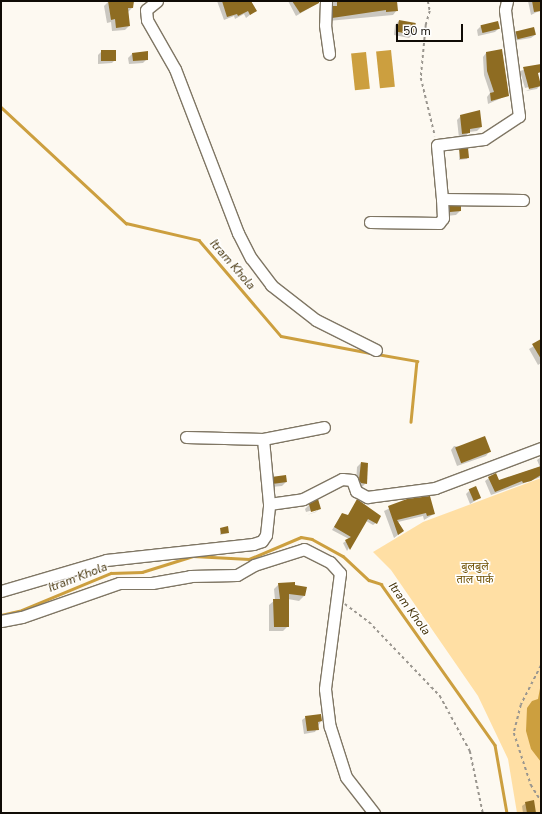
<!DOCTYPE html>
<meta charset="utf-8">
<style>
body{margin:0}
#map{position:relative;width:542px;height:814px;overflow:hidden;background:#fdf9f1;font-family:"Nunito Sans","Noto Sans Devanagari",sans-serif}
div>[style]{position:absolute}
[style*='--x']{left:calc(var(--x)*1px);top:calc(var(--y)*1px);width:calc(var(--w)*1px);rotate:calc(var(--a)*1deg)}
.green>*{inset:0;background:#ffdfa4}
.water>*{inset:0;background:#cc9f3f;transform-origin:0 0}
.shadow>*{inset:0;background:#0003}
.stream>*{height:2.5px;margin:-1.25px;padding:0 1.25px;transform-origin:1.25px;border-radius:1.25px;background:#cc9f3f}
.building>*{inset:0;background:#8e6c22;transform-origin:0 0}
.path>*{height:1.5px;margin-top:-0.75px;transform-origin:0;background:repeating-linear-gradient(90deg,#9a968f 0 3px,transparent 0 6px)}
.roads{filter:drop-shadow(1px 0 #7f7664) drop-shadow(-1px 0 #7f7664) drop-shadow(0 1px #7f7664) drop-shadow(0 -1px #7f7664)}
.minor>*{height:11px;margin:-5.5px;padding:0 5.5px;transform-origin:5.5px;border-radius:5.5px;background:#fff}
span{translate:-50% -50%;white-space:nowrap;text-align:center;line-height:1.15;-webkit-text-stroke:3px #fff;paint-order:stroke}
.park-label{font-size:11px;color:#705205}
.water-label{font-size:12px;color:#402e03;font-style:italic}
.frame{position:absolute;inset:0;border:2px solid #100c06;pointer-events:none}
.scale{position:absolute;left:396px;top:24px;width:67px;height:18px;box-sizing:border-box;border:2px solid #100c06;border-top:0;padding-left:5px;font-size:12px;line-height:14px;white-space:nowrap;color:#100c06;-webkit-text-stroke:3px #fff;paint-order:stroke}
</style>
<div id="map">
<div class="green">
<i style="clip-path:polygon(541px 478px,541px 813px,517px 813px,508px 759px,478px 696px,391px 570px,373px 552px,423px 522px)"></i>
</div>
<div class="water">
<i style="left:391px;top:50px;width:37px;height:15px;rotate:84deg"></i>
<i style="left:366px;top:52px;width:37px;height:15px;rotate:84deg"></i>
<i style="clip-path:polygon(541px 683px,541px 762px,531px 749px,526px 731px,527px 708px,532px 701px,538px 699px)"></i>
</div>
<div class="shadow">
<i style="clip-path:polygon(133px 1px,132px 8px,128px 12px,129px 26px,125px 30px,112px 31px,111px 22px,107px 23px,104px 6px,108px 2px)"></i>
<i style="clip-path:polygon(217px 1px,251px 1px,255px 11px,246px 18px,244px 14px,235px 19px,234px 16px,224px 20px)"></i>
<i style="clip-path:polygon(288px 1px,314px 1px,316px 4px,296px 16px)"></i>
<i style="clip-path:polygon(397px 1px,397px 10px,393px 15px,328px 21px,333px 1px)"></i>
<i style="clip-path:polygon(528px 1px,539px 1px,541px 10px,531px 15px)"></i>
<i style="clip-path:polygon(399px 21px,413px 34px,409px 38px,394px 35px,395px 25px)"></i>
<i style="clip-path:polygon(481px 26px,499px 28px,495px 32px,478px 36px,477px 30px)"></i>
<i style="clip-path:polygon(516px 31px,535px 35px,531px 38px,513px 41px,512px 35px)"></i>
<i style="clip-path:polygon(115px 51px,115px 60px,112px 63px,98px 64px,98px 55px,101px 52px)"></i>
<i style="clip-path:polygon(486px 53px,508px 95px,488px 104px,487px 97px,490px 93px,484px 75px,483px 57px)"></i>
<i style="clip-path:polygon(132px 54px,147px 59px,143px 63px,129px 64px,128px 58px)"></i>
<i style="clip-path:polygon(536px 66px,540px 85px,537px 89px,526px 91px,538px 85px,525px 88px,520px 71px)"></i>
<i style="clip-path:polygon(461px 116px,481px 127px,477px 131px,469px 132px,465px 137px,459px 138px,457px 120px)"></i>
<i style="clip-path:polygon(460px 150px,468px 157px,467px 159px,459px 160px)"></i>
<i style="clip-path:polygon(450px 207px,460px 211px,456px 215px,446px 216px,446px 211px)"></i>
<i style="clip-path:polygon(541px 342px,541px 363px,538px 365px,529px 349px)"></i>
<i style="clip-path:polygon(454px 446px,489px 452px,486px 456px,457px 466px,451px 450px)"></i>
<i style="clip-path:polygon(541px 457px,541px 477px,491px 495px,485px 481px,489px 478px,498px 481px,540px 467px,537px 460px)"></i>
<i style="clip-path:polygon(361px 463px,366px 483px,362px 487px,356px 484px,357px 467px)"></i>
<i style="clip-path:polygon(274px 477px,286px 482px,282px 486px,271px 487px,270px 481px)"></i>
<i style="clip-path:polygon(469px 491px,480px 498px,470px 504px,466px 494px)"></i>
<i style="clip-path:polygon(407px 500px,434px 514px,424px 520px,423px 516px,398px 522px,403px 531px,394px 538px,384px 511px)"></i>
<i style="clip-path:polygon(357px 501px,376px 523px,373px 525px,366px 521px,347px 551px,343px 543px,349px 539px,332px 530px,342px 514px,348px 516px)"></i>
<i style="clip-path:polygon(309px 505px,320px 508px,316px 512px,307px 515px,317px 511px,317px 509px,306px 512px,305px 509px)"></i>
<i style="clip-path:polygon(221px 528px,228px 533px,220px 535px)"></i>
<i style="clip-path:polygon(279px 584px,294px 586px,304px 596px,299px 601px,288px 599px,288px 626px,283px 631px,269px 631px,269px 605px,275px 600px,274px 589px)"></i>
<i style="clip-path:polygon(306px 717px,321px 721px,315px 732px,304px 734px,302px 720px)"></i>
<i style="clip-path:polygon(526px 803px,535px 813px,523px 813px,522px 806px)"></i>
</div>
<div class="stream">
<i style="--x:1;--y:107;--w:171;--a:42.9"></i>
<i style="--x:126;--y:223;--w:75;--a:13.1"></i>
<i style="--x:199;--y:240;--w:126;--a:49.5"></i>
<i style="--x:281;--y:336;--w:92;--a:10.7"></i>
<i style="--x:377;--y:354;--w:41;--a:9.9"></i>
<i style="--x:417;--y:361;--w:61;--a:95.6"></i>
<i style="--x:1;--y:615;--w:22;--a:-13"></i>
<i style="--x:22;--y:610;--w:96;--a:-22.6"></i>
<i style="--x:111;--y:573;--w:31;--a:-2"></i>
<i style="--x:142;--y:572;--w:53;--a:-17.4"></i>
<i style="--x:193;--y:556;--w:56;--a:3.1"></i>
<i style="--x:249;--y:559;--w:56;--a:-22.9"></i>
<i style="--x:301;--y:537;--w:11;--a:10"></i>
<i style="--x:312;--y:539;--w:35;--a:29"></i>
<i style="--x:343;--y:556;--w:35;--a:43"></i>
<i style="--x:369;--y:580;--w:13;--a:18"></i>
<i style="--x:381;--y:584;--w:197;--a:54.7"></i>
<i style="--x:495;--y:745;--w:69;--a:80"></i>
</div>
<div class="building">
<i style="clip-path:polygon(108px 1px,134px 1px,133px 8px,128px 8px,130px 26px,116px 28px,115px 19px,111px 20px)"></i>
<i style="clip-path:polygon(222px 1px,251px 1px,257px 11px,250px 15px,248px 11px,238px 16px,237px 14px,227px 17px)"></i>
<i style="clip-path:polygon(292px 1px,319px 1px,319px 3px,300px 13px)"></i>
<i style="clip-path:polygon(337px 1px,397px 1px,398px 11px,386px 12px,386px 10px,332px 18px,333px 6px,337px 6px)"></i>
<i style="clip-path:polygon(532px 1px,540px 1px,541px 11px,534px 12px)"></i>
<i style="left:399px;top:20px;width:17px;height:12px;rotate:10deg"></i>
<i style="left:498px;top:21px;width:8px;height:18px;rotate:76deg"></i>
<i style="left:534px;top:27px;width:8px;height:19px;rotate:76deg"></i>
<i style="clip-path:polygon(502px 49px,509px 96px,491px 101px,490px 93px,494px 92px,487px 71px,486px 52px)"></i>
<i style="left:116px;top:50px;width:11px;height:15px;rotate:90deg"></i>
<i style="clip-path:polygon(148px 51px,148px 60px,133px 61px,132px 53px)"></i>
<i style="clip-path:polygon(541px 64px,541px 72px,538px 73px,541px 86px,529px 89px,523px 67px)"></i>
<i style="clip-path:polygon(480px 110px,482px 127px,470px 129px,470px 133px,462px 134px,460px 115px)"></i>
<i style="left:468px;top:148px;width:10px;height:9px;rotate:84deg"></i>
<i style="clip-path:polygon(449px 206px,461px 206px,461px 211px,450px 212px)"></i>
<i style="clip-path:polygon(541px 339px,541px 359px,532px 344px)"></i>
<i style="left:485px;top:436px;width:17px;height:32px;rotate:69deg"></i>
<i style="clip-path:polygon(361px 462px,368px 463px,367px 484px,361px 483px,359px 480px)"></i>
<i style="clip-path:polygon(541px 466px,541px 475px,531px 481px,523px 483px,522px 481px,495px 492px,488px 477px,496px 473px,499px 480px)"></i>
<i style="left:286px;top:475px;width:7px;height:13px;rotate:82deg"></i>
<i style="left:476px;top:486px;width:13px;height:8px;rotate:67deg"></i>
<i style="clip-path:polygon(430px 496px,435px 514px,427px 516px,426px 513px,397px 520px,404px 531px,398px 535px,388px 506px,407px 499px)"></i>
<i style="clip-path:polygon(318px 499px,321px 509px,311px 512px,309px 504px)"></i>
<i style="clip-path:polygon(357px 499px,381px 516px,377px 524px,368px 519px,350px 550px,345px 540px,351px 537px,334px 527px,342px 513px,348px 515px)"></i>
<i style="clip-path:polygon(228px 526px,229px 533px,221px 534px,220px 528px)"></i>
<i style="clip-path:polygon(295px 582px,295px 585px,307px 587px,305px 596px,289px 594px,289px 627px,274px 627px,273px 599px,280px 599px,278px 583px)"></i>
<i style="clip-path:polygon(321px 714px,322px 721px,318px 722px,319px 730px,307px 731px,305px 716px)"></i>
<i style="clip-path:polygon(534px 800px,536px 813px,527px 813px,525px 802px)"></i>
</div>
<div class="path">
<i style="--x:428;--y:1;--w:10;--a:79"></i>
<i style="--x:430;--y:11;--w:15;--a:106"></i>
<i style="--x:426;--y:25;--w:53;--a:95.4"></i>
<i style="--x:421;--y:78;--w:60;--a:76.4"></i>
<i style="--x:345;--y:604;--w:30;--a:37"></i>
<i style="--x:369;--y:622;--w:103;--a:46.2"></i>
<i style="--x:440;--y:696;--w:63;--a:61.4"></i>
<i style="--x:470;--y:751;--w:63;--a:78.2"></i>
<i style="--x:541;--y:666;--w:44;--a:117.1"></i>
<i style="--x:521;--y:705;--w:29;--a:104"></i>
<i style="--x:514;--y:733;--w:55;--a:71.9"></i>
<i style="--x:531;--y:785;--w:19;--a:58"></i>
</div>
<div class="roads">
<div class="minor">
<i style="--x:157;--y:1;--w:14;--a:141"></i>
<i style="--x:146;--y:10;--w:10;--a:84"></i>
<i style="--x:147;--y:20;--w:56;--a:60.3"></i>
<i style="--x:175;--y:69;--w:176;--a:69"></i>
<i style="--x:238;--y:233;--w:28;--a:63"></i>
<i style="--x:251;--y:258;--w:34;--a:53"></i>
<i style="--x:271;--y:285;--w:57;--a:37.9"></i>
<i style="--x:316;--y:320;--w:67;--a:26.6"></i>
<i style="--x:326;--y:1;--w:24;--a:92"></i>
<i style="--x:325;--y:25;--w:29;--a:82"></i>
<i style="--x:507;--y:1;--w:9;--a:103"></i>
<i style="--x:505;--y:10;--w:107;--a:82.5"></i>
<i style="--x:519;--y:116;--w:42;--a:146.7"></i>
<i style="--x:484;--y:139;--w:47;--a:172.7"></i>
<i style="--x:437;--y:145;--w:54;--a:84.7"></i>
<i style="--x:442;--y:199;--w:81;--a:0.7"></i>
<i style="--x:370;--y:222;--w:69;--a:0.8"></i>
<i style="--x:439;--y:223;--w:6;--a:-51"></i>
<i style="--x:443;--y:218;--w:19;--a:-93"></i>
<i style="--x:186;--y:437;--w:77;--a:1.5"></i>
<i style="--x:263;--y:439;--w:62;--a:-11.1"></i>
<i style="--x:263;--y:439;--w:65;--a:84.7"></i>
<i style="--x:1;--y:591;--w:109;--a:-16.4"></i>
<i style="--x:106;--y:560;--w:148;--a:-6.2"></i>
<i style="--x:253;--y:544;--w:9;--a:-18"></i>
<i style="--x:262;--y:541;--w:7;--a:-56"></i>
<i style="--x:266;--y:535;--w:31;--a:-84"></i>
<i style="--x:269;--y:504;--w:34;--a:-8"></i>
<i style="--x:303;--y:499;--w:44;--a:-27.1"></i>
<i style="--x:342;--y:479;--w:10;--a:6"></i>
<i style="--x:352;--y:480;--w:12;--a:70"></i>
<i style="--x:356;--y:491;--w:13;--a:29"></i>
<i style="--x:367;--y:497;--w:69;--a:-7.5"></i>
<i style="--x:435;--y:488;--w:113;--a:-20.7"></i>
<i style="--x:1;--y:621;--w:21;--a:-11"></i>
<i style="--x:22;--y:617;--w:103;--a:-19.3"></i>
<i style="--x:119;--y:583;--w:33;--a:0"></i>
<i style="--x:152;--y:583;--w:39;--a:-10"></i>
<i style="--x:190;--y:576;--w:47;--a:-1.2"></i>
<i style="--x:237;--y:575;--w:20;--a:-30"></i>
<i style="--x:254;--y:565;--w:52;--a:-17.7"></i>
<i style="--x:304;--y:549;--w:29;--a:27"></i>
<i style="--x:330;--y:562;--w:15;--a:48"></i>
<i style="--x:340;--y:573;--w:117;--a:97.4"></i>
<i style="--x:325;--y:689;--w:38;--a:83"></i>
<i style="--x:330;--y:727;--w:52;--a:72.3"></i>
<i style="--x:346;--y:777;--w:46;--a:52.1"></i>
</div>
</div>
<div class="park-label">
<span style="left:475px;top:574px">बुलबुले<br>ताल पार्क</span>
</div>
<div class="water-label">
<span style="left:232px;top:265px;rotate:49deg">Itram Khola</span>
<span style="left:78px;top:578px;rotate:-21deg">Itram Khola</span>
<span style="left:409px;top:609px;rotate:54deg">Itram Khola</span>
</div>
<div class="frame"></div>
<div class="scale">50 m</div>
</div>
